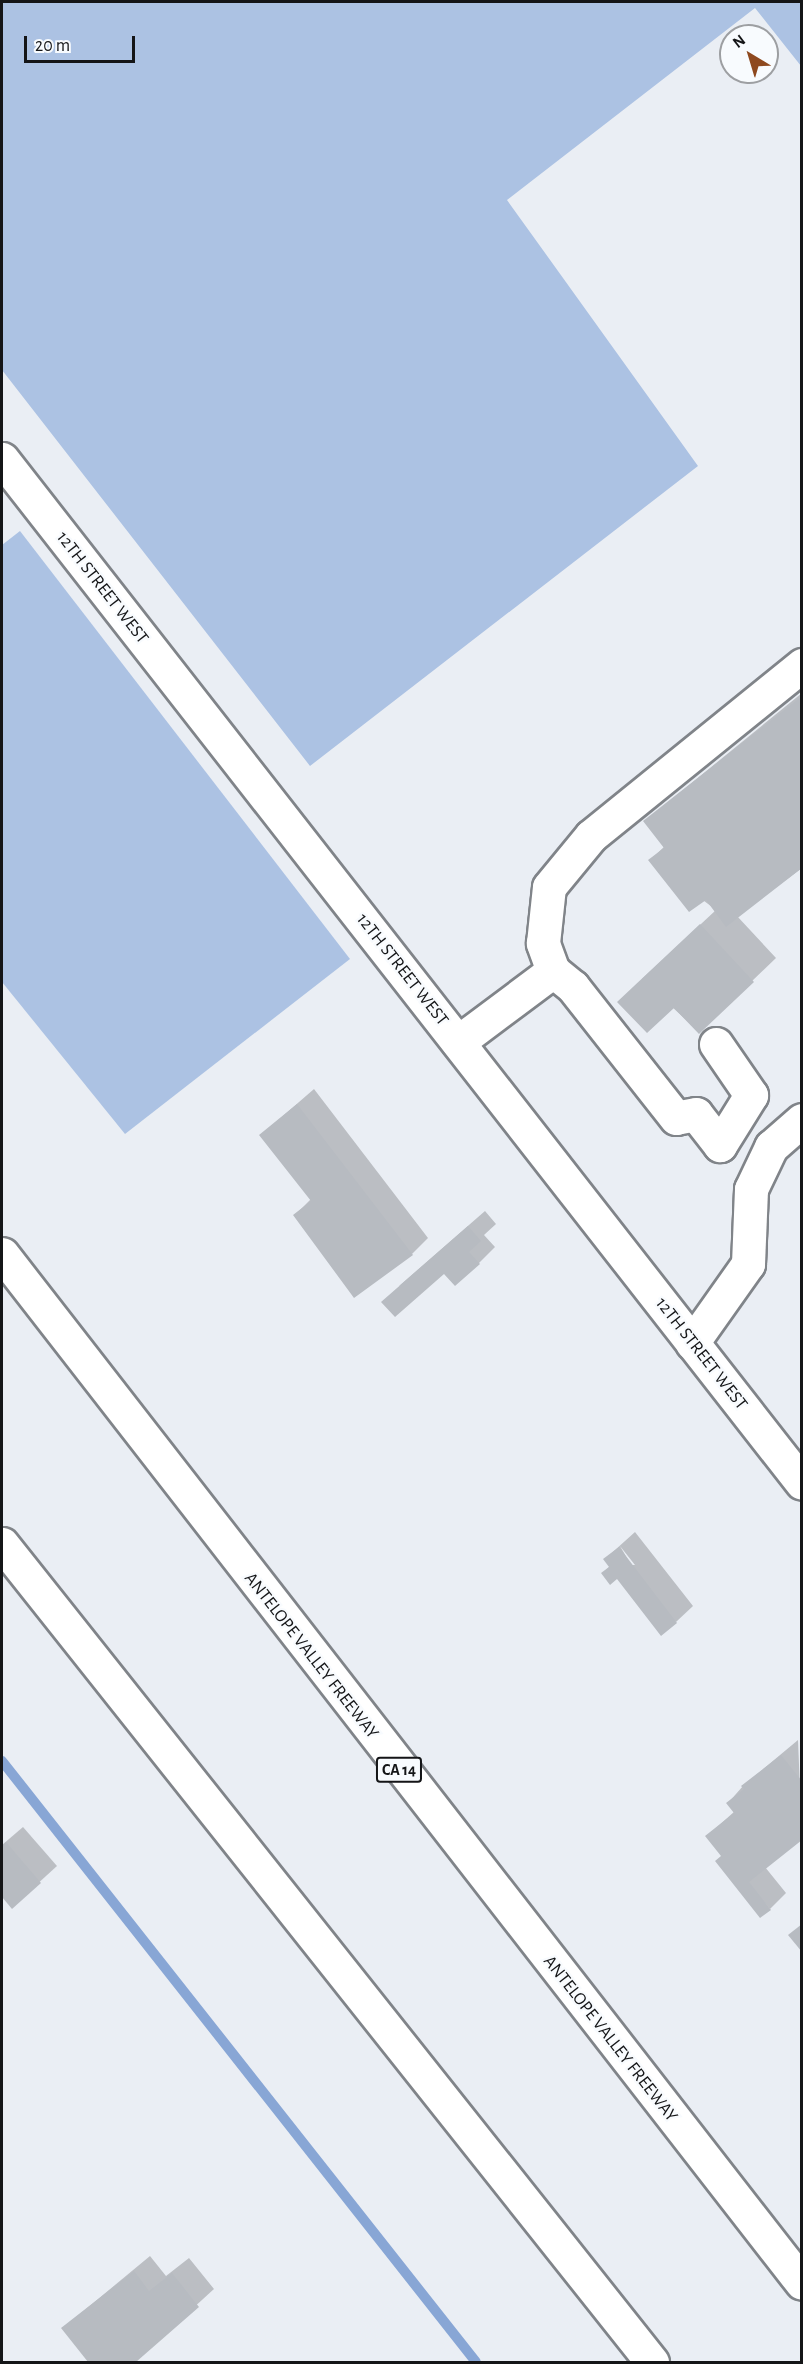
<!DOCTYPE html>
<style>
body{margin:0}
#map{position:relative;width:803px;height:2364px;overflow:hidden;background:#eaeef4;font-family:"Alegreya Sans",sans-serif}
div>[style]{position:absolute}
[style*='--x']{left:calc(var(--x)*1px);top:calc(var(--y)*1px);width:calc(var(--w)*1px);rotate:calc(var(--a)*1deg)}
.green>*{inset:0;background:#acc2e3}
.shadow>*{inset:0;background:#0003}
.stream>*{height:10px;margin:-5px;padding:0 5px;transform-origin:5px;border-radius:5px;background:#88a6d5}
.building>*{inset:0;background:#b7bbc1}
.roads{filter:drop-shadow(2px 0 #808489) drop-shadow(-2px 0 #808489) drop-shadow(0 2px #808489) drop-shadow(0 -2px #808489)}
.minor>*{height:33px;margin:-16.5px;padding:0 16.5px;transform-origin:16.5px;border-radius:16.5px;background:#fff}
.highway>*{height:33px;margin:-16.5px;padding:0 16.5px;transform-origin:16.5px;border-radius:16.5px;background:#fff}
span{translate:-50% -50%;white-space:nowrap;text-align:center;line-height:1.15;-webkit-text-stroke:4.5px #f8fbfe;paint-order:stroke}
.shield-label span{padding:2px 4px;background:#f8fbfe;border:2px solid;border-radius:4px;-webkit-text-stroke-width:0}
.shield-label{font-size:16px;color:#141517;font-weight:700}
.street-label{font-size:18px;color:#141517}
.frame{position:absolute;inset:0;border:3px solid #141517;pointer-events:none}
.north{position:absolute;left:719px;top:24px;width:60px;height:60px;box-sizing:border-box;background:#f8fbfe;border:2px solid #9d9fa2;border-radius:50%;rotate:322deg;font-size:16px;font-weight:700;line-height:24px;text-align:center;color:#141517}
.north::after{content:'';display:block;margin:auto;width:21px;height:27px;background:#8e491f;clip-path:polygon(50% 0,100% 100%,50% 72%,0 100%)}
.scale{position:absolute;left:24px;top:36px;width:111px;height:27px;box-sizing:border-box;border:3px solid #141517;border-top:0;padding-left:8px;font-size:18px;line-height:21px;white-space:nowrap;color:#141517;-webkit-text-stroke:4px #f8fbfe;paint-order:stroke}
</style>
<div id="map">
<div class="green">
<i style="clip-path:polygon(2px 2px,801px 2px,801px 66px,755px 8px,507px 200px,698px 466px,310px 766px,2px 370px)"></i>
<i style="clip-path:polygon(20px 531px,350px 959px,125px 1134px,2px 982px,2px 545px)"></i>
</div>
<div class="shadow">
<i style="clip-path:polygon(802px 693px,802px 868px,737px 916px,776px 958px,699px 1032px,642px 979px,716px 910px,650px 860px,665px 846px,645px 821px)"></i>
<i style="clip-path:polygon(314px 1089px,428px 1238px,412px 1254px,295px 1215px,311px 1199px,261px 1135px)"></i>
<i style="clip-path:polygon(485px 1211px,496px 1224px,484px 1235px,495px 1247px,479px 1263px,399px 1286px)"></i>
<i style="clip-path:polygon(evenodd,635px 1532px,693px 1606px,676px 1622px,618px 1577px,603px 1573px,610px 1566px,605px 1559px,635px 1532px,620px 1546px,635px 1565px,631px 1565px,620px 1546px)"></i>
<i style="clip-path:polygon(798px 1740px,802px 1838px,765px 1867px,786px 1893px,770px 1909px,707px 1836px,735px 1811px,728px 1803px,743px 1786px)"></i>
<i style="clip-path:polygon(23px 1827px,57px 1866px,12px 1907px,2px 1895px,2px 1845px)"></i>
<i style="clip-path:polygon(150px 2256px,166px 2276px,189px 2258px,214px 2289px,134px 2362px,90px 2362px,63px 2328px)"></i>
</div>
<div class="stream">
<i style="--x:2;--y:1761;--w:765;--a:51.74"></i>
</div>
<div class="building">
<i style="clip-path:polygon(802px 696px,802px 868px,726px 927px,706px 900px,689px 912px,648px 860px,664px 848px,643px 821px)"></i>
<i style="clip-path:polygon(700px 924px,754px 982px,699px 1034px,674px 1008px,647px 1033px,617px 1002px)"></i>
<i style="clip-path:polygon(297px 1104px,413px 1255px,354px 1298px,293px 1215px,311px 1201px,259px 1135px)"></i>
<i style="clip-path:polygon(468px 1226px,481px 1241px,469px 1252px,480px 1264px,455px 1286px,444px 1274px,395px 1317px,381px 1302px)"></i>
<i style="clip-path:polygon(619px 1547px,677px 1623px,661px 1636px,617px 1579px,610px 1585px,601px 1573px,609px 1567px,603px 1559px)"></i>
<i style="clip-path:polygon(781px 1755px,802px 1781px,802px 1840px,749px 1882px,771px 1910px,760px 1918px,715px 1861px,721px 1856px,705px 1836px,734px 1813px,726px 1803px,744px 1789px,741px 1786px)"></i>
<i style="clip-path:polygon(6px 1842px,41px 1883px,12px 1909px,2px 1897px,2px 1846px)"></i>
<i style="clip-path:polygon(802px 1924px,802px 1952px,788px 1935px)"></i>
<i style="clip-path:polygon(134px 2271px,149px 2291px,172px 2273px,199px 2307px,136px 2362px,88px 2362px,61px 2328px)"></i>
</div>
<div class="roads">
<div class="minor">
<i style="--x:2;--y:459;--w:1299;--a:52"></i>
<i style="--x:458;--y:1042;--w:119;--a:-36.8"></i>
<i style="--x:716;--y:1044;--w:62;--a:55.5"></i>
<i style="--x:751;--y:1095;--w:59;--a:121.8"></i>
<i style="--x:720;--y:1145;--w:39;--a:-128"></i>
<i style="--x:696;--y:1114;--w:20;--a:169"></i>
<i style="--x:676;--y:1118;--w:167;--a:-128.2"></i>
<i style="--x:573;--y:987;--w:26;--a:-141"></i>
<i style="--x:553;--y:971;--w:30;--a:-110"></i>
<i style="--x:543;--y:943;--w:56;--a:-83.9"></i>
<i style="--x:549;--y:887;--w:66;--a:-50.5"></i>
<i style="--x:591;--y:836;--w:272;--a:-39"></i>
<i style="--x:692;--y:1343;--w:97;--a:-54.7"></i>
<i style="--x:748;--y:1264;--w:75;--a:-87.7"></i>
<i style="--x:751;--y:1189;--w:47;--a:-64.5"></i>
<i style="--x:771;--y:1147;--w:41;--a:-41.1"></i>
</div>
<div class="highway">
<i style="--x:2;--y:1254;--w:1303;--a:52.14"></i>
<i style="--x:2;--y:1544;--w:1045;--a:51.53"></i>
</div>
</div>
<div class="shield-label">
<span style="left:399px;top:1770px">CA 14</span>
</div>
<div class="street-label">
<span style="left:102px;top:588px;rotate:52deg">12TH STREET WEST</span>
<span style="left:402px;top:970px;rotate:52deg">12TH STREET WEST</span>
<span style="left:701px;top:1354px;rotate:52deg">12TH STREET WEST</span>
<span style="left:311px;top:1656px;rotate:52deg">ANTELOPE VALLEY FREEWAY</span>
<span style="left:610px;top:2039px;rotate:52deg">ANTELOPE VALLEY FREEWAY</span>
</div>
<div class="frame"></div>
<div class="north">N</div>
<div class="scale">20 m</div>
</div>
